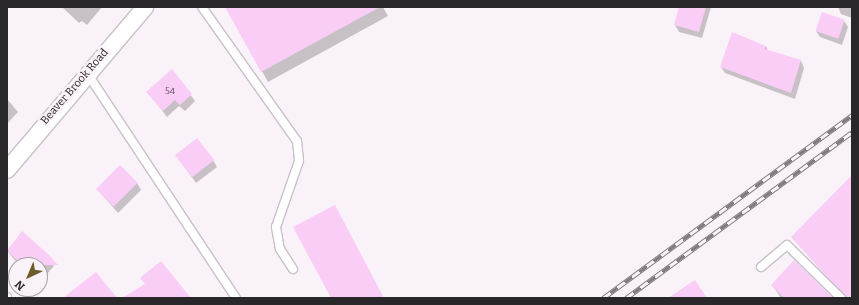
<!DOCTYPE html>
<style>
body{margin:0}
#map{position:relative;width:859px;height:305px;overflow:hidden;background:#f9f2f8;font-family:Bitter,serif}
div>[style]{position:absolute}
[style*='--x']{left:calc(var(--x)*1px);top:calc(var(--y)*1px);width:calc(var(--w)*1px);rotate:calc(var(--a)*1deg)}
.shadow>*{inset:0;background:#0003}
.building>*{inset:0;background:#f9cdf6;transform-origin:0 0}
.roads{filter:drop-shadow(1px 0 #c8c2c8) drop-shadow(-1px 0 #c8c2c8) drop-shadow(0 1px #c8c2c8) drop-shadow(0 -1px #c8c2c8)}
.service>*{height:8px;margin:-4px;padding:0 4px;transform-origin:4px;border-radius:4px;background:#fff}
.minor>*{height:16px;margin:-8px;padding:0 8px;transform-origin:8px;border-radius:8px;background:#fff}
.rail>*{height:4.5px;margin-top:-2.25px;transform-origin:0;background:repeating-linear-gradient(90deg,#f9f2f8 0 9px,#7f7b7e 0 18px);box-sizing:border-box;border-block:1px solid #7f7b7e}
span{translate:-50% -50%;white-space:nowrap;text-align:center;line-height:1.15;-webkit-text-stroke:4px #f9f2f8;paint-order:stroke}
.number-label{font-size:9px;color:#5d505c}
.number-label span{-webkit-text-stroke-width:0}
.street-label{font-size:11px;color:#292729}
.frame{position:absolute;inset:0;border:8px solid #292729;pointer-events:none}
.north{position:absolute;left:8px;top:257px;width:40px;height:40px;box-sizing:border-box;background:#f9f2f8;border:1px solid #a6a1a5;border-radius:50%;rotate:224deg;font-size:11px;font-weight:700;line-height:16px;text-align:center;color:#292729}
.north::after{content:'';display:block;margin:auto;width:14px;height:18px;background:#6e5d2b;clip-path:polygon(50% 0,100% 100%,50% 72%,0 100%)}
</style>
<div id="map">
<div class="shadow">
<i style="clip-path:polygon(62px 7px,102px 7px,87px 25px,82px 21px,79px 23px)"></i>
<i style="clip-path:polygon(236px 7px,383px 7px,388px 16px,268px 82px,228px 11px)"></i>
<i style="clip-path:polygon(680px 7px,711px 7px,702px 38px,679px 32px,675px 25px)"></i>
<i style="clip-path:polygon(838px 7px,852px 7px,852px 18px,841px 14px)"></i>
<i style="clip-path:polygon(844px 21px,848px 27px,842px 45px,820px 37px,816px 31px)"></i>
<i style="clip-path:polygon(766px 46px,768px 51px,801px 61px,804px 68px,795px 99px,725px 73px,721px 67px)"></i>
<i style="clip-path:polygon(172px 70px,195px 101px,185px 111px,179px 106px,167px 117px,148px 92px)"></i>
<i style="clip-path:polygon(7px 99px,18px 112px,7px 124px)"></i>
<i style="clip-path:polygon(176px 155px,213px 160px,217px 167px,196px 183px)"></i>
<i style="clip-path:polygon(852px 176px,852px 298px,846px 298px,793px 238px)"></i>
<i style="clip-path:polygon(137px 183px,141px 190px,118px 213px,97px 189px)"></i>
<i style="clip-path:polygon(22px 233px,54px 266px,40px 282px,40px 265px,19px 265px,7px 251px)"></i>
<i style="clip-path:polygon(772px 285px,832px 298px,781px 298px)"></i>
</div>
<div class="building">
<i style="clip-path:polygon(225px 7px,380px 7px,261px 72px)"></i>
<i style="clip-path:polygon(679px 7px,706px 7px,699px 32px,674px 25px)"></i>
<i style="left:822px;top:12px;width:24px;height:20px;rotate:19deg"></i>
<i style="clip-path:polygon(732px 32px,766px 46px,765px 49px,801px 60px,791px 93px,720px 67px)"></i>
<i style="clip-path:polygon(172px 69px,192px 94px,180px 105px,175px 100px,163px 111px,146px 92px)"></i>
<i style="left:197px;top:138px;width:28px;height:28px;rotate:52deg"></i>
<i style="left:120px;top:165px;width:25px;height:34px;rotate:45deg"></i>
<i style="clip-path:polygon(852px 175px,852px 298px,846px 298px,791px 237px)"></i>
<i style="clip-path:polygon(335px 205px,384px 298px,331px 298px,293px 227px)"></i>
<i style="clip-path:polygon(22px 231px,49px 255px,58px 265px,22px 265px,7px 251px)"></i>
<i style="clip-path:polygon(794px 260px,833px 298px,784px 298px,771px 285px)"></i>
<i style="clip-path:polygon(161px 261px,191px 298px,122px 298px,145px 284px,140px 278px)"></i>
<i style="clip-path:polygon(96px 272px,117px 298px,63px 298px)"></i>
<i style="clip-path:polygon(695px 280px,707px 298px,668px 298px)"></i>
</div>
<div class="roads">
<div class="service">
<i style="--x:202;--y:7;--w:164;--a:54.7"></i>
<i style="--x:297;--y:141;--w:20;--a:84"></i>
<i style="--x:299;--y:161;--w:70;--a:109.2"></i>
<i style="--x:276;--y:227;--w:22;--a:80"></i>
<i style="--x:280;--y:249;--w:24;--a:57"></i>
<i style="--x:87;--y:73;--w:270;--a:56.5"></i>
<i style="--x:761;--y:267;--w:34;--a:-40"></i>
<i style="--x:787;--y:245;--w:76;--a:44.5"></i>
<i style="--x:7;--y:297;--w:1;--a:90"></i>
</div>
<div class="minor">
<i style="--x:7;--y:170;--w:214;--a:-49.7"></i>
</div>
</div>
<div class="rail">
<i style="--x:603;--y:298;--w:309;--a:-36.3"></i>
<i style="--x:626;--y:298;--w:280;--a:-36.3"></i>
</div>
<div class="number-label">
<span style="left:170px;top:91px">54</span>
</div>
<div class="street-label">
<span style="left:75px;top:87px;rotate:-49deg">Beaver Brook Road</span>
</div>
<div class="frame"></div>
<div class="north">N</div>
</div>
